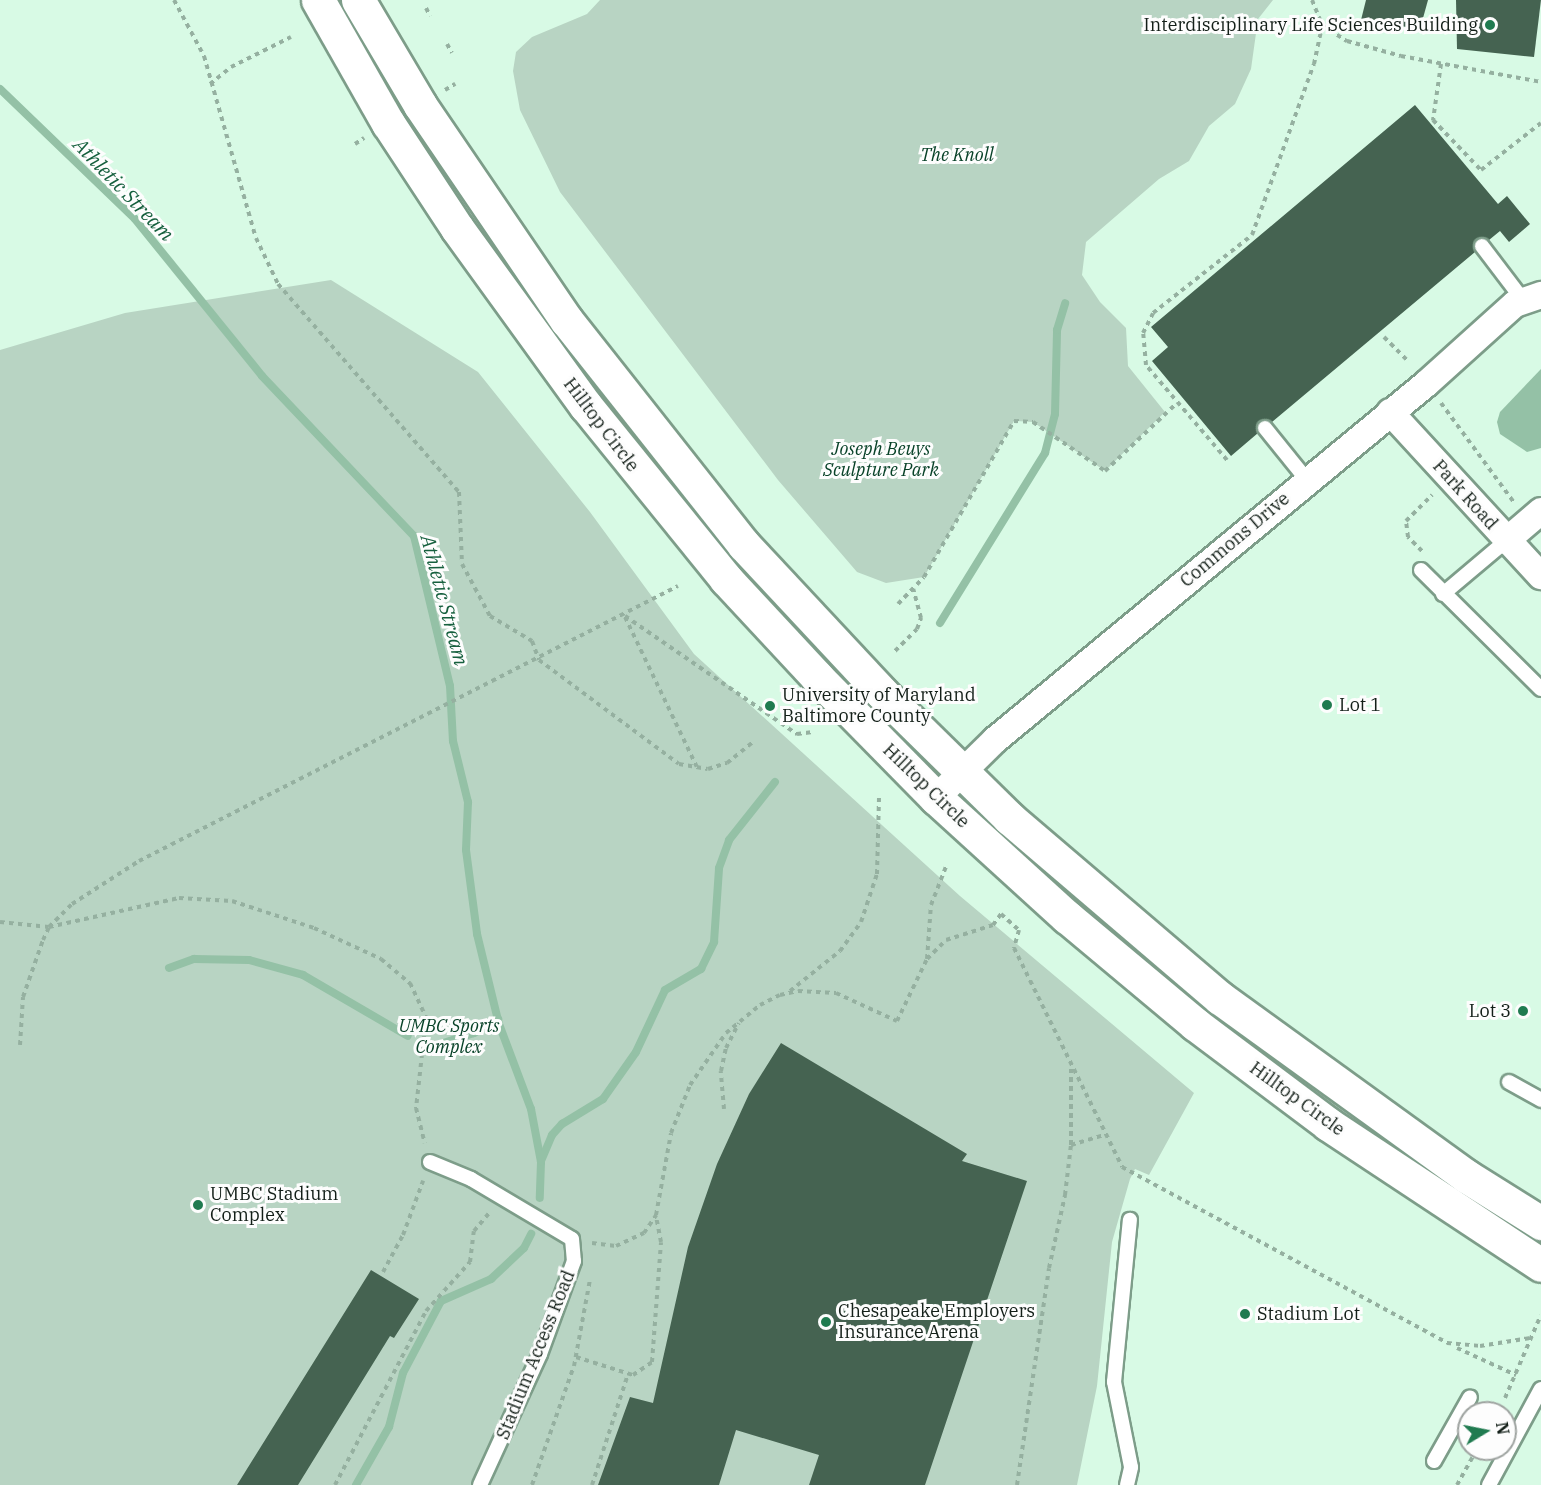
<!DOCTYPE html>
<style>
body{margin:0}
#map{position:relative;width:1541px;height:1485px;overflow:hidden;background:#d8fae5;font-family:"IBM Plex Serif",serif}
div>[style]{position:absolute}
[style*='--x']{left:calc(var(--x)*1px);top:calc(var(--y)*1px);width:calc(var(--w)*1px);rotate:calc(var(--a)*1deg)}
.green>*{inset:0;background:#b8d4c3}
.water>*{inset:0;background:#94c1a6}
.stream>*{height:8px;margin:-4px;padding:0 4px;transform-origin:4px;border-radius:4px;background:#94c1a6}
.building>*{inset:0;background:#456351}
.path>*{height:4px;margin-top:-2px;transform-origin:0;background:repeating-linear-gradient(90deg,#95b0a0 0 4.5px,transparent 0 9px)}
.roads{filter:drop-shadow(2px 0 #7d9d89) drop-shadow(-2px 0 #7d9d89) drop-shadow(0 2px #7d9d89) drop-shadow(0 -2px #7d9d89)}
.lane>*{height:14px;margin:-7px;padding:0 7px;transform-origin:7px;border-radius:7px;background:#fff}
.street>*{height:26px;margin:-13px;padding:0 13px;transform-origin:13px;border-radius:13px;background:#fff}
.secondary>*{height:33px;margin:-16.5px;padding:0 16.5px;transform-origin:16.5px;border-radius:16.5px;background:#fff}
.dots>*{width:16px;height:16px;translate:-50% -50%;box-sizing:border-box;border:3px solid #fdfdfd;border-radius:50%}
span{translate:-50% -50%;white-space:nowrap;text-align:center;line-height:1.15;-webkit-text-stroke:6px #fdfdfd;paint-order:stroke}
.poi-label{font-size:18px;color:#131f18}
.right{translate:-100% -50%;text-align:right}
.left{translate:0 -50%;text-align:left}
.park-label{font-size:18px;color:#084228;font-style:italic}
.street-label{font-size:18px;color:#131f18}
.water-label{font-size:20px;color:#16603e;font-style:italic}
.north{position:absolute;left:1457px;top:1401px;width:60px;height:60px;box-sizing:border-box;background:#fdfdfd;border:2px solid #9fa4a1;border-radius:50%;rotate:80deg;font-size:16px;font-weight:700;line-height:24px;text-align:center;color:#131f18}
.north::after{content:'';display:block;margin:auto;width:21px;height:27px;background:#207b50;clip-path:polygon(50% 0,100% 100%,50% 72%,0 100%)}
</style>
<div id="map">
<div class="green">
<i style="clip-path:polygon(600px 0,1273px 0,1258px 19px,1251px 69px,1235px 104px,1209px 126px,1189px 161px,1159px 179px,1086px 242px,1082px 275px,1100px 302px,1126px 328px,1128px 366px,1165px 412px,1105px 471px,1033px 422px,1014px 421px,924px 577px,886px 583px,857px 572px,778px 480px,560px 192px,520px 110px,513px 71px,516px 52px,532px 37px,587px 14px)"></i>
<i style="clip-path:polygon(331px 280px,478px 372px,590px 512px,694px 654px,960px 896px,1194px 1093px,1149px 1175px,1135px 1169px,1130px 1179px,1112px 1242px,1097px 1386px,1077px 1485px,0 1485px,0 350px,125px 313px)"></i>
</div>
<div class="water">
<i style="clip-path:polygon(1541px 369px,1541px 448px,1527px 452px,1500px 434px,1497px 422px,1500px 412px)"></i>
</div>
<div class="stream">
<i style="--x:0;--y:89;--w:187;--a:43.9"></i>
<i style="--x:135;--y:219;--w:202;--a:51"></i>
<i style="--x:262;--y:376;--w:221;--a:46.5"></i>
<i style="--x:414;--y:536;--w:154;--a:76.5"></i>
<i style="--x:450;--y:686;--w:55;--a:86.9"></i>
<i style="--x:453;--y:741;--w:63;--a:76.2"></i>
<i style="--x:468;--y:802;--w:48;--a:92.4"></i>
<i style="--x:466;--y:850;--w:85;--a:82.5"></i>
<i style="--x:477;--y:934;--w:93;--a:76.3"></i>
<i style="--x:499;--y:1024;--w:91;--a:69.4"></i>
<i style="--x:531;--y:1109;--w:54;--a:79.3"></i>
<i style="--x:541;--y:1162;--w:36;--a:92"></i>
<i style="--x:940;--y:623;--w:200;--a:-58.3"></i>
<i style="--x:1045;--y:453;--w:40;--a:-75.6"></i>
<i style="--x:1055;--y:414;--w:84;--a:-88.6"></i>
<i style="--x:1057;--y:330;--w:28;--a:-73"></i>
<i style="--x:169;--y:968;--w:27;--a:-20"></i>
<i style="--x:194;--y:959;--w:55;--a:1"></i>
<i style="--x:249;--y:960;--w:56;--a:15.5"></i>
<i style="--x:303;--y:975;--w:121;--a:30.2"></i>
<i style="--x:437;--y:1045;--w:39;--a:-18"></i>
<i style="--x:474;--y:1033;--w:28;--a:-30"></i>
<i style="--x:541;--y:1161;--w:28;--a:-67"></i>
<i style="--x:552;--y:1135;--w:15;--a:-48"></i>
<i style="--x:562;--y:1124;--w:48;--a:-31.4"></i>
<i style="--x:603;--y:1099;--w:57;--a:-54.9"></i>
<i style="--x:636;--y:1052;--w:68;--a:-64.9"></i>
<i style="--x:665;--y:990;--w:42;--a:-30.3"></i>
<i style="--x:701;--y:969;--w:30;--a:-64"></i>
<i style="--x:714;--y:942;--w:74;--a:-86.1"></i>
<i style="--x:719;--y:868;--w:30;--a:-70"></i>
<i style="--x:729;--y:840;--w:74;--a:-51.6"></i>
<i style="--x:356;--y:1485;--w:67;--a:-60.4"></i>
<i style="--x:389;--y:1427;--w:56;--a:-75.5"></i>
<i style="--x:403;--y:1373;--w:81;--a:-62.2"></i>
<i style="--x:441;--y:1301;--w:55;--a:-23.7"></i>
<i style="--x:491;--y:1279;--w:45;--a:-43.2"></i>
<i style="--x:524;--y:1248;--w:16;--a:-63"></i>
</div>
<div class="building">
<i style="clip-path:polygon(1366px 0,1428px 0,1420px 29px,1361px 20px)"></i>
<i style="clip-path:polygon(1456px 0,1541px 0,1534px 57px,1457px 49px)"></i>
<i style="clip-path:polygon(1415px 105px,1498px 204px,1507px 196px,1530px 224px,1509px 242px,1500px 231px,1489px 240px,1476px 239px,1475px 252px,1272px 422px,1259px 421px,1258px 433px,1231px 456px,1152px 361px,1168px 347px,1151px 327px)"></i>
<i style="clip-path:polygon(781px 1043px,967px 1154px,962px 1161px,1027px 1181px,925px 1485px,809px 1485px,819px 1455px,736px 1430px,719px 1485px,598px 1485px,630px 1397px,653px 1403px,688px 1247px,717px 1164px,749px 1094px)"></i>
<i style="clip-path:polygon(371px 1270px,419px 1299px,394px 1338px,390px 1336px,298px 1485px,237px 1485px)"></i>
</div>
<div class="path">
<i style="--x:174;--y:0;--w:64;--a:61.8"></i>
<i style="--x:204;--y:56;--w:189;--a:74.1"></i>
<i style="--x:256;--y:238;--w:51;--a:64.4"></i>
<i style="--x:278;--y:284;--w:276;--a:49"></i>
<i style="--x:459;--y:492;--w:72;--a:87.6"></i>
<i style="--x:462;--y:564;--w:59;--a:61.7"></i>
<i style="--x:490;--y:616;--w:49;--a:30.8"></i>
<i style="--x:532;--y:641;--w:20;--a:70"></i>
<i style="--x:539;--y:660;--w:174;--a:36.6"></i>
<i style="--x:679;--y:764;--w:29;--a:10"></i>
<i style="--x:708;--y:769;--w:20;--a:-18"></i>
<i style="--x:727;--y:763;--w:35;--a:-39"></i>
<i style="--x:1312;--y:0;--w:27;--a:68"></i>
<i style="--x:1322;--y:25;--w:30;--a:33"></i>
<i style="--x:1347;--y:41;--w:56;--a:15.5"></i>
<i style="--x:1401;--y:56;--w:142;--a:10.5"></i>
<i style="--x:426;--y:8;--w:9;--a:63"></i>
<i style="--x:447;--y:44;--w:10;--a:61"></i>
<i style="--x:1441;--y:64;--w:57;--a:98.1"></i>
<i style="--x:1433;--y:120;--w:69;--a:46.2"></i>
<i style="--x:1481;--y:170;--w:76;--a:-38.1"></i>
<i style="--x:210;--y:84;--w:27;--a:-39"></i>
<i style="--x:231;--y:67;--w:67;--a:-26.6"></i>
<i style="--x:445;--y:90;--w:12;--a:-31"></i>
<i style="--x:355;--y:144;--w:11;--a:-34"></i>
<i style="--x:1384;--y:337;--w:33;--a:45"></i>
<i style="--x:1441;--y:403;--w:122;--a:53.7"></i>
<i style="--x:1227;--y:460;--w:125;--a:-130.5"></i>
<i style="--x:1146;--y:365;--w:32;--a:-95"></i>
<i style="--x:1143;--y:333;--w:22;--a:-63"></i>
<i style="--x:1153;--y:313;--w:126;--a:-38.2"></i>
<i style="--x:1252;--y:235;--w:182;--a:-70.1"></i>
<i style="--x:1314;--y:64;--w:40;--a:-78"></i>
<i style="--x:1422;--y:551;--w:20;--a:-135"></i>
<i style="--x:1408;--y:537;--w:16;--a:-97"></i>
<i style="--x:1406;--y:521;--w:37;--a:-45"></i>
<i style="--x:898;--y:604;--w:37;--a:-46"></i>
<i style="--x:924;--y:577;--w:180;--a:-60"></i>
<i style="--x:1014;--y:421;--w:19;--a:3"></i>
<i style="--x:1033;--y:422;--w:87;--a:34.2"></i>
<i style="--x:1105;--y:471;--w:99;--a:-43.4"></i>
<i style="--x:625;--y:616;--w:209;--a:34.5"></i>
<i style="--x:797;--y:734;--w:16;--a:-7"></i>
<i style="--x:625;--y:617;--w:166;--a:64.4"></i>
<i style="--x:895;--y:651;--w:31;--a:-45"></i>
<i style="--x:917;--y:629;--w:12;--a:-70"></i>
<i style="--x:921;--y:618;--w:30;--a:-105"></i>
<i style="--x:0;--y:922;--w:49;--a:5.8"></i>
<i style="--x:49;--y:927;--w:133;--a:-12.6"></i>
<i style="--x:179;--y:898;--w:53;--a:3.2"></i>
<i style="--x:232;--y:901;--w:86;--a:18.2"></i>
<i style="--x:314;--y:928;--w:74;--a:24.8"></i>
<i style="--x:381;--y:959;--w:38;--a:40"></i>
<i style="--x:410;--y:983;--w:38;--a:65"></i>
<i style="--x:426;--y:1018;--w:91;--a:96.3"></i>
<i style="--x:416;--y:1108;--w:36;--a:76"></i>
<i style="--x:927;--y:959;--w:27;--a:-45"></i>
<i style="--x:946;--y:940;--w:49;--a:-17.7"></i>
<i style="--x:993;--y:925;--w:14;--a:-54"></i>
<i style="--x:1001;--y:914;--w:24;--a:42"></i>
<i style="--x:1019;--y:930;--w:19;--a:106"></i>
<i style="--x:1014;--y:948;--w:244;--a:63.7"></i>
<i style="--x:1122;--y:1167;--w:370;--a:28.4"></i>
<i style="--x:1447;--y:1343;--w:33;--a:5"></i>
<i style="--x:1480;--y:1346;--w:51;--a:-9.1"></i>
<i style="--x:790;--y:991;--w:64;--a:-38.7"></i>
<i style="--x:840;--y:951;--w:36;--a:-54"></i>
<i style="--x:861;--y:922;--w:51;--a:-71.6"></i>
<i style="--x:877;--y:874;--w:76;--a:-88.5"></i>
<i style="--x:20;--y:1045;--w:48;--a:-86.4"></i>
<i style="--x:23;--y:997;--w:60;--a:-70.7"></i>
<i style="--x:43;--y:940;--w:14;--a:-65"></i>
<i style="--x:49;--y:927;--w:33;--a:-45"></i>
<i style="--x:72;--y:904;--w:80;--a:-32.7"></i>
<i style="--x:139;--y:861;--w:605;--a:-27.03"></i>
<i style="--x:724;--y:1109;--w:38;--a:-95"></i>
<i style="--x:721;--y:1071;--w:24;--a:-78"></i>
<i style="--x:726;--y:1048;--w:28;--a:-63"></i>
<i style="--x:1071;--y:1145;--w:34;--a:-17"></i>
<i style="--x:592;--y:1243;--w:24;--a:7"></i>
<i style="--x:616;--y:1246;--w:31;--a:-25"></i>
<i style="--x:644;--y:1233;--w:22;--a:-56"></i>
<i style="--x:656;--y:1215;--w:83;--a:-79.6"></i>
<i style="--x:671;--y:1133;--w:52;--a:-68.4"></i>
<i style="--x:690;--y:1085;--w:63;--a:-55.3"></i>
<i style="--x:726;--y:1033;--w:44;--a:-39.5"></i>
<i style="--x:760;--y:1005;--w:22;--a:-27"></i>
<i style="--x:780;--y:995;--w:18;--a:-13"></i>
<i style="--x:798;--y:991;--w:38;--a:3"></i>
<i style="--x:836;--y:993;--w:67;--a:24.7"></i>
<i style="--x:897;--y:1021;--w:69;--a:-64.2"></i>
<i style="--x:927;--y:959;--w:54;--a:-85.8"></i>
<i style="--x:931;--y:905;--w:44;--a:-68.7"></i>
<i style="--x:383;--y:1272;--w:42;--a:-61.6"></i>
<i style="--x:403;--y:1235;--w:58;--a:-69.7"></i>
<i style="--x:1457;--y:1348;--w:65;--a:24.6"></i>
<i style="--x:576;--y:1357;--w:60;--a:17.5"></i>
<i style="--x:633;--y:1375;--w:23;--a:-34"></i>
<i style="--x:652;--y:1362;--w:120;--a:-85.7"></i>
<i style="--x:661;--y:1242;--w:26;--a:-101"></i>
<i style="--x:1505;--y:1398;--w:90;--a:-66.6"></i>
<i style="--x:335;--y:1485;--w:196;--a:-62.4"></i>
<i style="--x:426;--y:1311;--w:66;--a:-48.1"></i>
<i style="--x:470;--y:1262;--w:31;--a:-83"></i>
<i style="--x:474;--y:1231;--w:25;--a:-50"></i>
<i style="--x:532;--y:1485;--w:126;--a:-70.6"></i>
<i style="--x:574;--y:1366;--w:87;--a:-79.5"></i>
<i style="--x:592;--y:1485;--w:117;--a:-72"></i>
<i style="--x:1017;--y:1485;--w:219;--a:-81.6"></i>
<i style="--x:1049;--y:1268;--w:75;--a:-77.6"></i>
<i style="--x:1065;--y:1195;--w:50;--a:-83.2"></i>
<i style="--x:1071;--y:1145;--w:76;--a:-90"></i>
<i style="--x:1457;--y:1485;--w:41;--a:-60.9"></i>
</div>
<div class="roads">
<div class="lane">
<i style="--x:1482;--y:246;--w:68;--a:52.8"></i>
<i style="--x:1265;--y:428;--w:67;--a:51.1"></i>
<i style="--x:1421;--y:570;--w:169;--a:44.8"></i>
<i style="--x:1443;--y:594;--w:82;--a:-40.1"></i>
<i style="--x:1509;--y:1082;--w:37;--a:29"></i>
<i style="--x:430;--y:1162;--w:44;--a:22.5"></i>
<i style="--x:471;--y:1179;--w:117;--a:30.7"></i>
<i style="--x:572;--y:1239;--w:22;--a:85"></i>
<i style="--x:574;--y:1261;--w:99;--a:110.1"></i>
<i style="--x:540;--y:1354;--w:144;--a:114.6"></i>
<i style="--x:1434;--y:1461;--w:73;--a:-60.6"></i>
<i style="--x:1127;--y:1485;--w:18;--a:-77"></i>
<i style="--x:1131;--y:1467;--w:87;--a:-101.3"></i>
<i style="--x:1114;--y:1382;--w:163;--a:-84.4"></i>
<i style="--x:1489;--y:1485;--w:109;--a:-61.6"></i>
</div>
<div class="street">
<i style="--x:1390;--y:412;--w:223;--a:47.4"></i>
<i style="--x:1506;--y:541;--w:46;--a:-40.6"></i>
<i style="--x:936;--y:798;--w:83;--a:-44.5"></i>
<i style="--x:995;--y:740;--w:559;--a:-39.56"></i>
<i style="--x:1426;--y:384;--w:120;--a:-42"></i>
<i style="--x:1515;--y:304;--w:28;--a:-19"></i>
</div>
<div class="secondary">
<i style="--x:318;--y:0;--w:142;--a:60.4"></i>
<i style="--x:388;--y:123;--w:126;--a:56.7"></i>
<i style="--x:457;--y:228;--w:220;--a:54.1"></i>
<i style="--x:586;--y:406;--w:223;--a:51"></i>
<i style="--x:726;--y:579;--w:134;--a:47.1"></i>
<i style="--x:817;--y:677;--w:170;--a:45.5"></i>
<i style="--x:936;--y:798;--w:177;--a:42.3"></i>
<i style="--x:1067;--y:917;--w:167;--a:39.9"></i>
<i style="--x:1195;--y:1024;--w:166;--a:36.9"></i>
<i style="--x:1328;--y:1124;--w:255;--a:33.5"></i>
<i style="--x:358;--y:0;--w:122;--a:59.4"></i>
<i style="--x:420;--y:105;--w:261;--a:55.8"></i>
<i style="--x:567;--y:321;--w:285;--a:51.7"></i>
<i style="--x:744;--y:545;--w:201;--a:47"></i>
<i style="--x:881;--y:692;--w:180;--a:44.5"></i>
<i style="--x:1009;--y:818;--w:277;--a:40.5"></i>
<i style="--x:1220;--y:998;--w:304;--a:35.9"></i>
<i style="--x:1466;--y:1176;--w:89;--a:32.1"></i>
</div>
</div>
<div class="dots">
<i style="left:1490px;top:25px;background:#207b50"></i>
<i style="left:1327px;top:705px;background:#207b50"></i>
<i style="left:770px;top:706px;background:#207b50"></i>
<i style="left:1523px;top:1011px;background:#207b50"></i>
<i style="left:198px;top:1205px;background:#207b50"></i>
<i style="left:1245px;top:1314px;background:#207b50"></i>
<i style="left:826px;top:1322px;background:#207b50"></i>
</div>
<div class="poi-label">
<span class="right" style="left:1478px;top:25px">Interdisciplinary Life Sciences Building</span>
<span class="left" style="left:782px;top:706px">University of Maryland<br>Baltimore County</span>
<span class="left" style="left:1339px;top:705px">Lot 1</span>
<span class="right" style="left:1511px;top:1011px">Lot 3</span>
<span class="left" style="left:210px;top:1205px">UMBC Stadium<br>Complex</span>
<span class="left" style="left:838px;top:1322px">Chesapeake Employers<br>Insurance Arena</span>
<span class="left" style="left:1257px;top:1314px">Stadium Lot</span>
</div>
<div class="park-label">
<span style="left:957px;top:155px">The Knoll</span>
<span style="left:881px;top:460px">Joseph Beuys<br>Sculpture Park</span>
<span style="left:449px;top:1037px">UMBC Sports<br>Complex</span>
</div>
<div class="street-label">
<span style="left:601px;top:425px;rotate:53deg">Hilltop Circle</span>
<span style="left:1465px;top:495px;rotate:48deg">Park Road</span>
<span style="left:1235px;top:540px;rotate:-40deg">Commons Drive</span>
<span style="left:926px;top:786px;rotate:44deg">Hilltop Circle</span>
<span style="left:1297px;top:1099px;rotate:36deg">Hilltop Circle</span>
<span style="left:536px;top:1355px;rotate:-68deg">Stadium Access Road</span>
</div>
<div class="water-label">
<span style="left:124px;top:189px;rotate:46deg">Athletic Stream</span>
<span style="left:445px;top:600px;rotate:75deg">Athletic Stream</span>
</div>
<div class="north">N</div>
</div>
